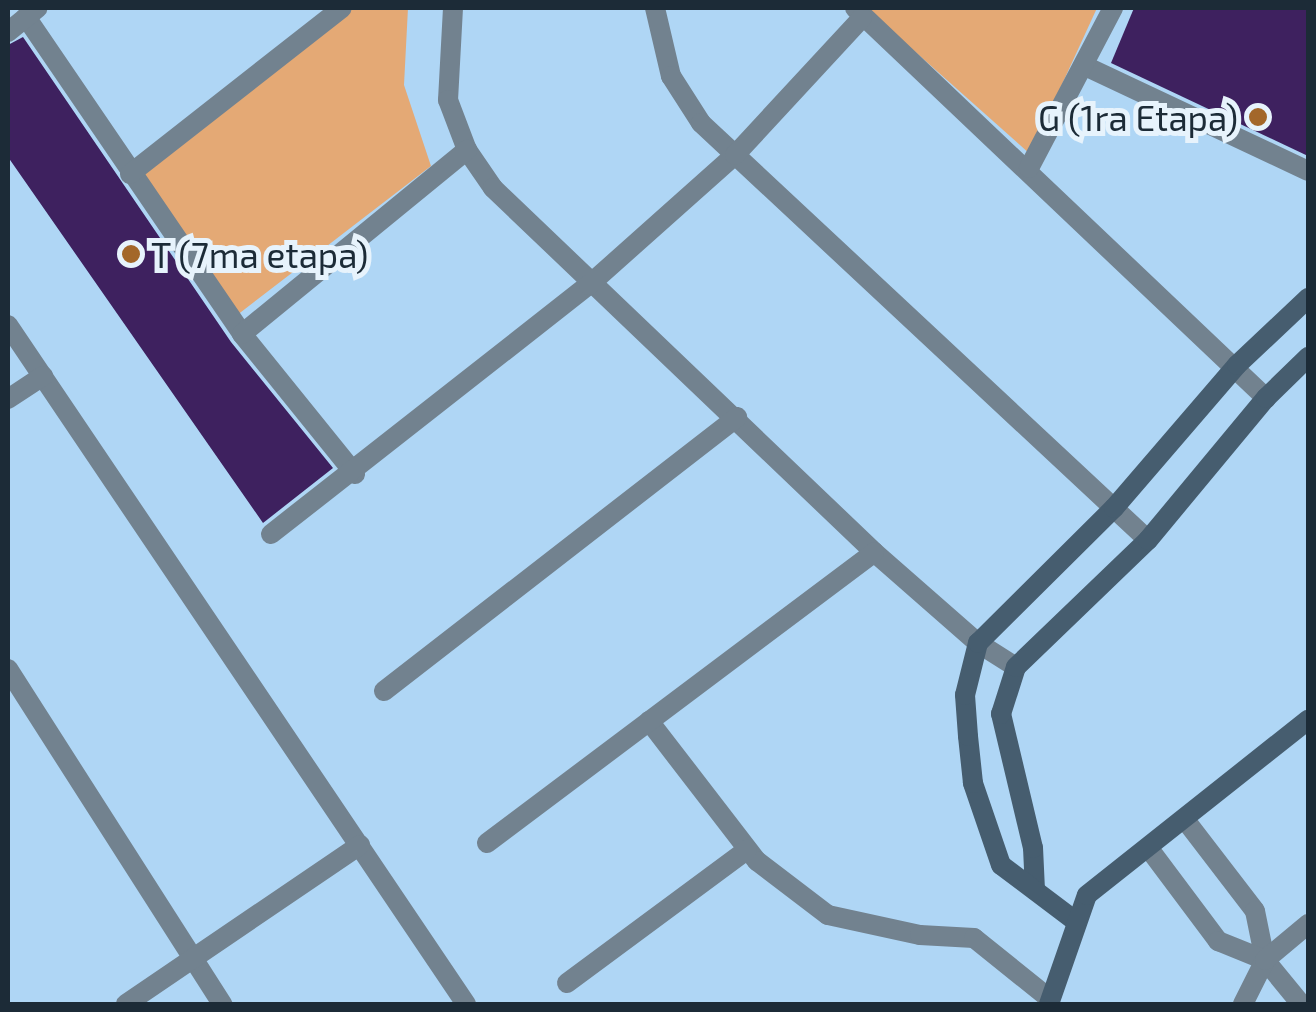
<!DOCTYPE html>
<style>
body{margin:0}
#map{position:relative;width:1316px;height:1012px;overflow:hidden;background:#afd6f5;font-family:"Exo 2",sans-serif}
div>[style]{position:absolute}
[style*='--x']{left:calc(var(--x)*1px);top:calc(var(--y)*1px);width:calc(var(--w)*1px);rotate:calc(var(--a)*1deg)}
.green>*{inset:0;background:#e4a975}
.building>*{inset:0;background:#3e215f}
.street>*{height:20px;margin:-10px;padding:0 10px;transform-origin:10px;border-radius:10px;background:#72828f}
.secondary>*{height:20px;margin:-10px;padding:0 10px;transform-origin:10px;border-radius:10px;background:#465d6f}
.dots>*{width:28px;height:28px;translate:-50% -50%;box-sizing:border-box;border:5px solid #e7f3fc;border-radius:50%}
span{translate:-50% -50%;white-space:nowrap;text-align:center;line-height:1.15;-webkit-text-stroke:10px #e7f3fc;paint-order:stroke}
.poi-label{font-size:35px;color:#1c2b37}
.right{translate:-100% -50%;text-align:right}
.left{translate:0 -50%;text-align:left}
.frame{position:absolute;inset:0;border:10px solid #1c2b37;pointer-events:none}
</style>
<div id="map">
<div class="green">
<i style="clip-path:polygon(352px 8px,408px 8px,404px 85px,431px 166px,232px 319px,139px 182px,148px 167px)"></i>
<i style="clip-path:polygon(866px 8px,1097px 8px,1030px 154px)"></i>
</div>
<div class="building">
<i style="clip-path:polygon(1134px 8px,1308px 8px,1308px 156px,1111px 63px)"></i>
<i style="clip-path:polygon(23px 37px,231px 342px,333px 468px,263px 523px,8px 157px,8px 45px)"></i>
</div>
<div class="street">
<i style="--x:453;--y:8;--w:92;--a:93.1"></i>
<i style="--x:448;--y:100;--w:53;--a:69.2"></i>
<i style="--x:467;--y:150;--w:46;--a:55.6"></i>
<i style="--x:493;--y:188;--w:527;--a:43.69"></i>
<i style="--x:874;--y:552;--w:138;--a:41.2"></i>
<i style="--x:978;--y:643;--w:45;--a:32.3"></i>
<i style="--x:655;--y:8;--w:70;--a:76.8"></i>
<i style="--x:671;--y:76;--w:56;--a:57.4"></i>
<i style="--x:701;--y:123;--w:611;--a:43.01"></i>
<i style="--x:855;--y:8;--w:567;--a:43.5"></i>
<i style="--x:26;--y:17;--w:384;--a:55.7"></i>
<i style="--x:242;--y:334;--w:180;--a:51.1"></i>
<i style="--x:8;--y:32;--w:38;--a:-39"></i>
<i style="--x:1085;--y:66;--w:246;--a:25.2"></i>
<i style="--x:1029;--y:168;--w:181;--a:-62.3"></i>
<i style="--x:130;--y:174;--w:269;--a:-38.1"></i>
<i style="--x:8;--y:325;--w:819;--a:56"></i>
<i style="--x:242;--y:334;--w:291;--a:-39.3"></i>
<i style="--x:8;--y:399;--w:42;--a:-33.3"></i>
<i style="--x:271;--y:534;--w:404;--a:-38.1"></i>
<i style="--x:589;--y:285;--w:195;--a:-41.7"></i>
<i style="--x:735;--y:155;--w:187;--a:-47.2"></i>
<i style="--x:8;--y:669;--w:398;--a:57.4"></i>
<i style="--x:384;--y:691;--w:447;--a:-37.8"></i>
<i style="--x:649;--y:721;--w:177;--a:52.4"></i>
<i style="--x:757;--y:861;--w:89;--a:37.3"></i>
<i style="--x:828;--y:915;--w:94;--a:12.3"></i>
<i style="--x:920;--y:935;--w:54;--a:3.2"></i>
<i style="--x:974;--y:938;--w:97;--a:38.8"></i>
<i style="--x:1186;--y:821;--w:113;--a:52.5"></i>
<i style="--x:1255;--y:911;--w:50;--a:78.5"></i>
<i style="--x:1265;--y:960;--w:57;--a:50.7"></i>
<i style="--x:487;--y:843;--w:484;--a:-36.9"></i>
<i style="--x:1150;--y:850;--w:114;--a:53.2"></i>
<i style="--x:1218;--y:941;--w:51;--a:22"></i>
<i style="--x:567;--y:983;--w:224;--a:-36.5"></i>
<i style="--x:126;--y:1004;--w:283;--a:-34.2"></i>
<i style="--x:1243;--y:1004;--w:49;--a:-63.4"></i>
<i style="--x:1265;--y:960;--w:56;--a:-39.9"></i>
</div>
<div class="secondary">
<i style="--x:1035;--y:890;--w:42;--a:-92.7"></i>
<i style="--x:1033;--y:848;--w:138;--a:-103.4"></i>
<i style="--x:1001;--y:714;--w:49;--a:-72.3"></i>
<i style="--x:1016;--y:667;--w:183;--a:-43.9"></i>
<i style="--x:1148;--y:540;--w:185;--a:-50.3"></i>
<i style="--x:1266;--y:398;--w:59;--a:-44.3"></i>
<i style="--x:1074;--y:920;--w:91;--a:-143"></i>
<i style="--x:1001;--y:865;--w:87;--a:-108.9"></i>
<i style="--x:973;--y:783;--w:47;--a:-96.1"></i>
<i style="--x:968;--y:736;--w:41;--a:-94.2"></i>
<i style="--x:965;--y:695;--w:54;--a:-76"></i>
<i style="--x:978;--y:643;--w:192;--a:-44.8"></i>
<i style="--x:1114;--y:508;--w:189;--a:-49.3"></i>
<i style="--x:1237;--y:365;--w:98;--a:-43.3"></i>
<i style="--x:1049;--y:1004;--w:115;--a:-70.8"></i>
<i style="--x:1087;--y:895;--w:282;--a:-38.4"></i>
</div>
<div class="dots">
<i style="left:1258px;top:117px;background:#a3672a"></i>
<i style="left:131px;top:254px;background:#a3672a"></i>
</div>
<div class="poi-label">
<span class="right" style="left:1238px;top:117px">G (1ra Etapa)</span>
<span class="left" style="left:151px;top:254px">T (7ma etapa)</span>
</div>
<div class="frame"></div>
</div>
